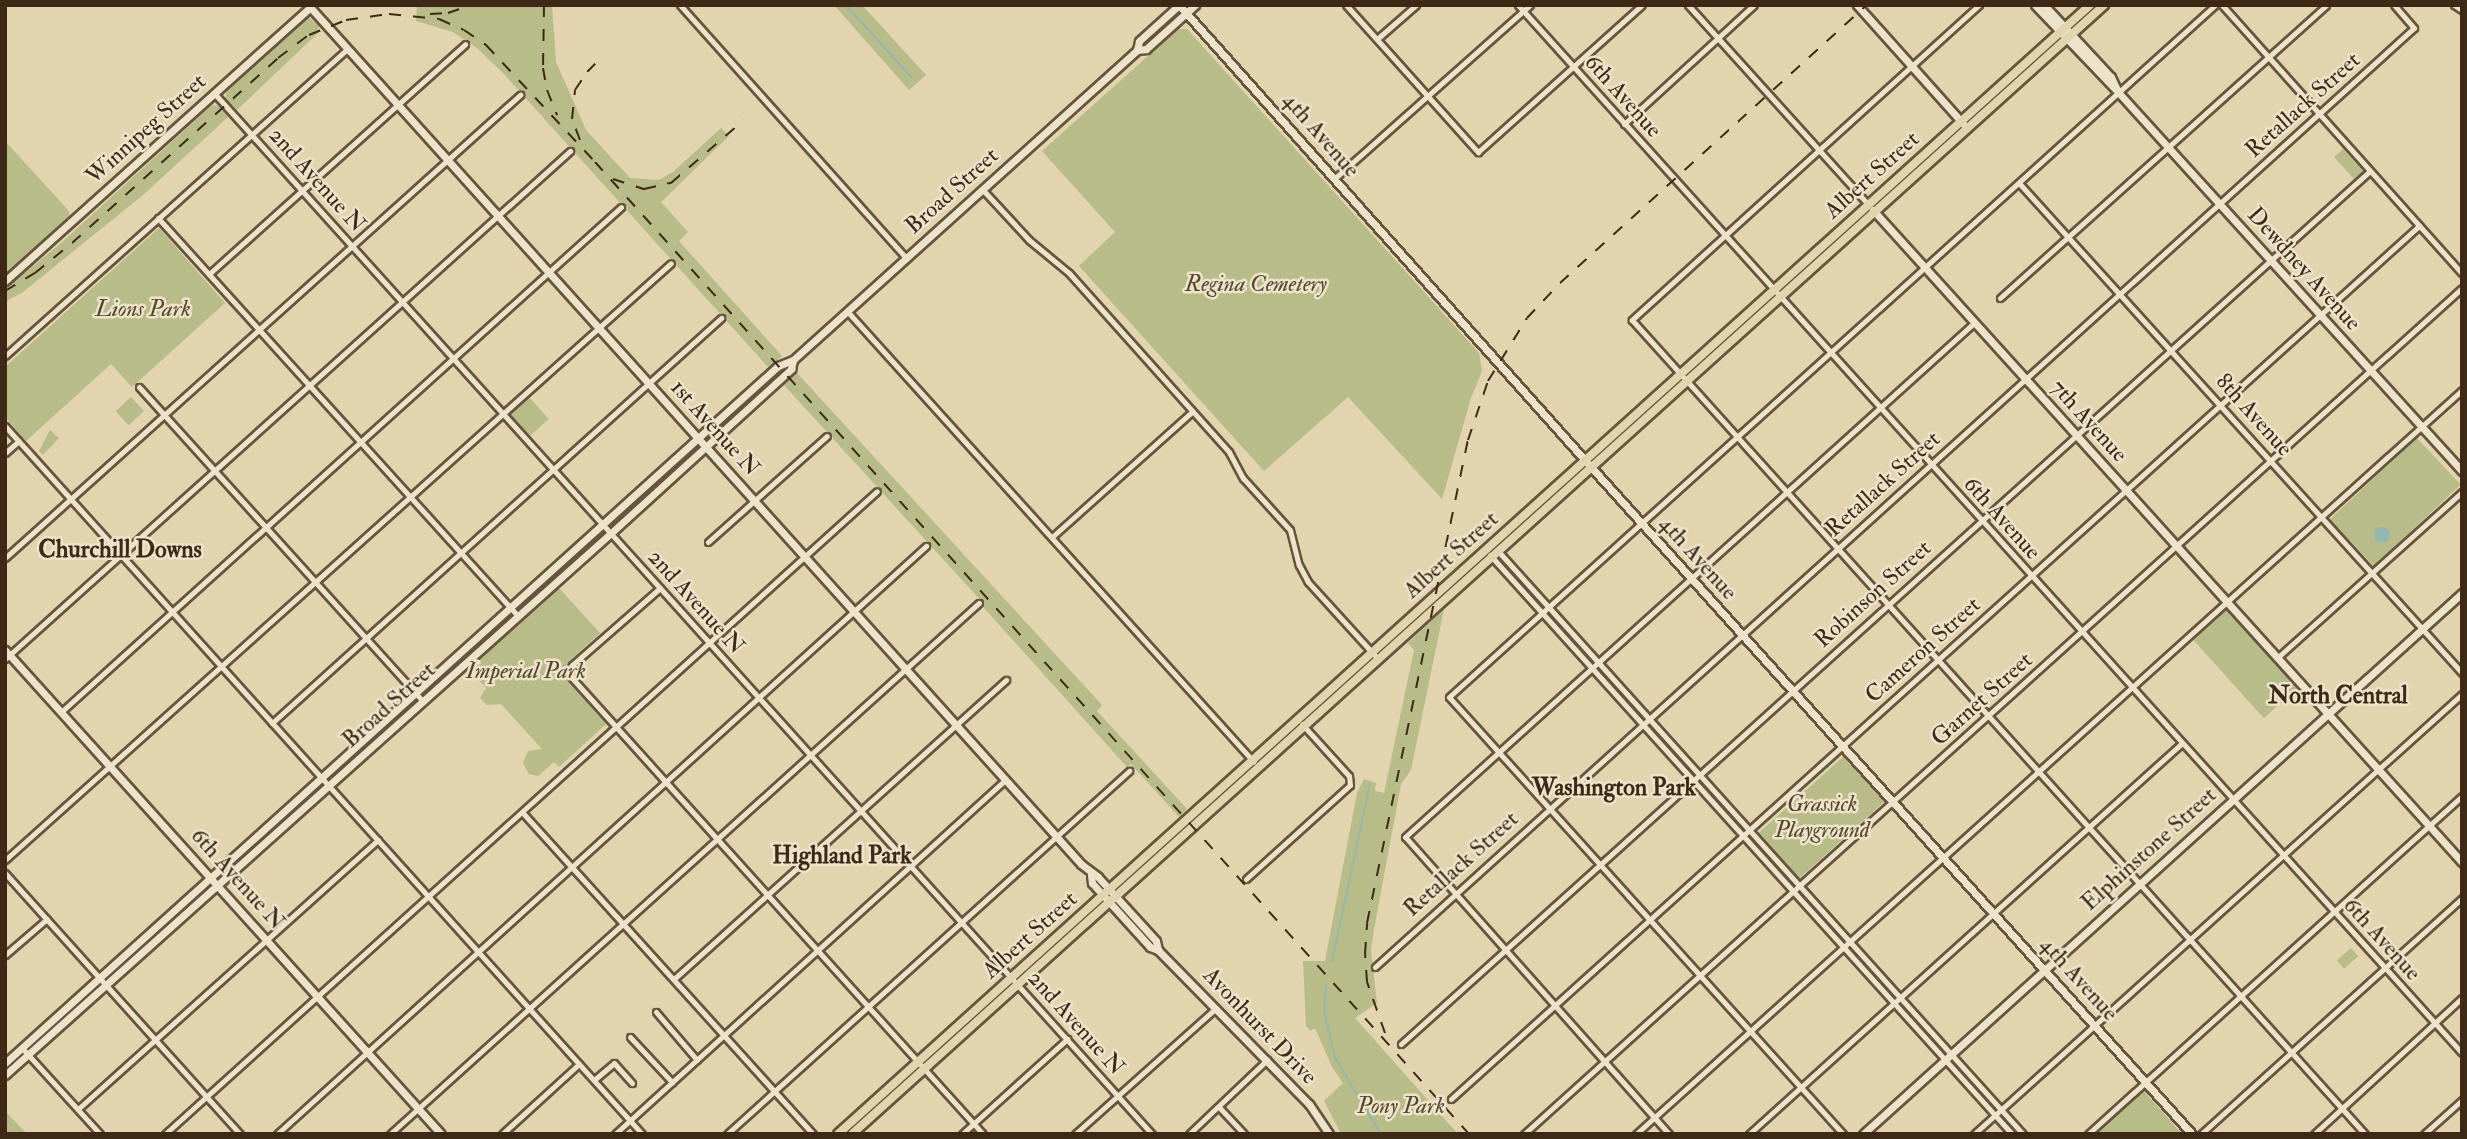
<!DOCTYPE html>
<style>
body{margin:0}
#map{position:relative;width:2467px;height:1139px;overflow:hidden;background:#e1d4ae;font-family:"IM FELL Double Pica",serif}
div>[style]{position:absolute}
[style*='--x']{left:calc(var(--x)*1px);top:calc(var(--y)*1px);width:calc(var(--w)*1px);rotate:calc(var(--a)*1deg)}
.green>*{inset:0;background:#b7bc88;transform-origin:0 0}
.water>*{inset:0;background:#94b8ad}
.round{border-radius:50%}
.stream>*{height:2px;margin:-1px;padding:0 1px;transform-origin:1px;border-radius:1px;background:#94b8ad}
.roads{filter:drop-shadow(2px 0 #66543c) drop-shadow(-2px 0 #66543c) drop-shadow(0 2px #66543c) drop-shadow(0 -2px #66543c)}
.street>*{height:5px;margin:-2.5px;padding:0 2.5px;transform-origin:2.5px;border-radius:2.5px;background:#ece3ca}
.secondary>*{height:7px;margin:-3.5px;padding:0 3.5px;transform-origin:3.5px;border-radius:3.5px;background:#ece3ca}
.primary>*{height:8px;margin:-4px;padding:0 4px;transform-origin:4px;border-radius:4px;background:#e1d4ae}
.rail>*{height:2px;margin-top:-1px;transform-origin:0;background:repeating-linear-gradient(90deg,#3d2916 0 12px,transparent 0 24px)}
span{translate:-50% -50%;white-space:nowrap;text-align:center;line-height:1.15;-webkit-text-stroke:5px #ece3ca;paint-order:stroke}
.street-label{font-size:23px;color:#3d2916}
.park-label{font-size:23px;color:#55462d;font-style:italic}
.neighbourhood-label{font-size:24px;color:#3d2916;font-weight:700}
.frame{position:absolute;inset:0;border:7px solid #3d2916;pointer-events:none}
</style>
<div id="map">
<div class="green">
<i style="clip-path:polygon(417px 5px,552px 5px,556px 62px,586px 130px,630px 178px,659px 180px,673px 172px,721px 128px,729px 136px,661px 202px,688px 232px,679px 241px,782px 356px,769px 368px,504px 74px,477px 48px,453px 32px,416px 21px)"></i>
<i style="clip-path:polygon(834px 5px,862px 5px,926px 75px,909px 90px)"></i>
<i style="clip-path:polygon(309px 17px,319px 26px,317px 34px,237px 110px,226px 98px,226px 92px)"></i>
<i style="clip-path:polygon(1178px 29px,1187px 29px,1479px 353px,1482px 371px,1471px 398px,1442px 499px,1348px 397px,1264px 471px,1079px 266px,1115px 232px,1042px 151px)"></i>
<i style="clip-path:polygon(212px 105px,218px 106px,228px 117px,143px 195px,23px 292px,5px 302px,5px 289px,61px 243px)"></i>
<i style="clip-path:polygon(5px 141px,68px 210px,70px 215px,5px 275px)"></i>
<i style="left:2343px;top:149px;width:30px;height:12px;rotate:48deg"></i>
<i style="clip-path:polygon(159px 228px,225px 303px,132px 387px,111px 364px,26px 441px,5px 417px,5px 367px)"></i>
<i style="clip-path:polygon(797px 373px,1102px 705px,1097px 711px,1187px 809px,1179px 817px,1131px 764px,1127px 767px,984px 608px,984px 604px,784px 385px)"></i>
<i style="left:528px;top:396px;width:31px;height:25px;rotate:48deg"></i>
<i style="left:131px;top:397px;width:19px;height:21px;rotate:47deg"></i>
<i style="clip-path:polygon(50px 430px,59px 438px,43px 455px,39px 451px)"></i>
<i style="left:2417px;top:438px;width:64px;height:119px;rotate:47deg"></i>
<i style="clip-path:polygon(559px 588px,600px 633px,569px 661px,565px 673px,569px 683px,606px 724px,559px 767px,554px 762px,538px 776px,529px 774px,523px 763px,528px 751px,542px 749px,501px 704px,487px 705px,480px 698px,486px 688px,469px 669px)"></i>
<i style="clip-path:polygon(1444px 609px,1411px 770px,1401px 784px,1375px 924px,1371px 950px,1377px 1003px,1355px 1018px,1458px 1134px,1341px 1134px,1324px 1101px,1343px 1083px,1332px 1067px,1315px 1028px,1310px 1031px,1306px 1026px,1303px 961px,1325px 961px,1357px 793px,1364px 779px,1376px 783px,1375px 791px,1384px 793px,1414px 650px,1408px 643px)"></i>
<i style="left:2227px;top:610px;width:105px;height:45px;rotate:48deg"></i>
<i style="left:1844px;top:756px;width:61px;height:115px;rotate:48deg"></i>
<i style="left:2351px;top:948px;width:11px;height:19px;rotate:49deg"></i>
<i style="clip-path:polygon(2144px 1091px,2182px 1134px,2097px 1134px)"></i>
<i style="clip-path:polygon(5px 1111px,27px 1134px,5px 1134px)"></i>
</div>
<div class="water">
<i class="round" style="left:2374px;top:527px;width:16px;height:16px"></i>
</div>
<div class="stream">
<i style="--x:846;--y:5;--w:97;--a:47.9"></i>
<i style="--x:1332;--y:961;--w:181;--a:-77.9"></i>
<i style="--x:1326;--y:985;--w:26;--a:94"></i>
<i style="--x:1324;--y:1011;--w:48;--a:76.8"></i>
<i style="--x:1335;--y:1058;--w:89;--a:58.8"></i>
</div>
<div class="roads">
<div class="street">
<i style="--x:680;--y:5;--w:339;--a:48.2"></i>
<i style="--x:1346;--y:5;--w:198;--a:48.1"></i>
<i style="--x:1478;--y:152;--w:220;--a:-41.9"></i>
<i style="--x:1518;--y:5;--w:1410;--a:47.99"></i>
<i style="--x:1688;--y:5;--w:268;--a:47.9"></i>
<i style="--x:1979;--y:5;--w:469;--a:137.8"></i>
<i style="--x:1632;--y:320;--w:1095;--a:48"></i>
<i style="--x:2222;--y:5;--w:360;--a:48.2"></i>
<i style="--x:2454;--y:5;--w:9;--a:32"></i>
<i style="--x:1377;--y:39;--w:52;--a:-41.1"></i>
<i style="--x:214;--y:93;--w:1401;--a:47.98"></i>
<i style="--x:1624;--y:124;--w:176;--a:-42.5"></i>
<i style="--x:1334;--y:179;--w:262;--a:-41.6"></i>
<i style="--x:2019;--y:183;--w:661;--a:47.88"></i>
<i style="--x:982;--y:189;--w:69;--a:47.3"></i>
<i style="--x:1029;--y:240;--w:52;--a:39.5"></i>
<i style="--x:1069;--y:273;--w:240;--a:48.2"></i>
<i style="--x:1229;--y:452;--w:30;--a:62"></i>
<i style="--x:1243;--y:478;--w:70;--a:47.9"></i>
<i style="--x:1290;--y:530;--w:36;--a:76"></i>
<i style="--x:1299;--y:565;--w:19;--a:62"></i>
<i style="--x:1308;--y:582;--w:104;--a:47.7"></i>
<i style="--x:158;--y:218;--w:537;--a:47.87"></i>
<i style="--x:209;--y:274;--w:344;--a:-41.9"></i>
<i style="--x:2000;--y:298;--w:438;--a:-41.9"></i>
<i style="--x:847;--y:311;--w:607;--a:47.94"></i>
<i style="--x:5;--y:356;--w:460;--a:-41.9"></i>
<i style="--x:139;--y:387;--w:423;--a:47.9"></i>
<i style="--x:5;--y:426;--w:952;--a:48.02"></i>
<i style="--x:5;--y:453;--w:18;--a:-41"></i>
<i style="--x:1052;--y:537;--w:188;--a:-41.8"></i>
<i style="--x:708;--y:542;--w:159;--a:-41.7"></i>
<i style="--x:1498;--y:551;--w:785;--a:48"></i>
<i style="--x:1490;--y:555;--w:780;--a:47.96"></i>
<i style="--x:5;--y:558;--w:693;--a:-41.96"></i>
<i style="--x:660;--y:588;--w:117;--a:138.8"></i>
<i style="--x:572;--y:665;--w:8;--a:113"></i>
<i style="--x:569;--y:672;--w:7;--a:63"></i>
<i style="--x:572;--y:678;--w:614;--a:47.97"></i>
<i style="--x:2277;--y:658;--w:249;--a:-41.9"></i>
<i style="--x:5;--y:659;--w:760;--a:-41.96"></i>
<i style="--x:61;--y:712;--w:754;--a:-42.04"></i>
<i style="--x:272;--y:723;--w:605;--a:-42.05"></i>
<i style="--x:522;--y:812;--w:434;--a:47.9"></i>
<i style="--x:5;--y:860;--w:894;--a:-41.87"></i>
<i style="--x:5;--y:873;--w:351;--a:48"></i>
<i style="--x:1246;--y:879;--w:140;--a:-42.1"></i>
<i style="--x:1350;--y:785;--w:9;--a:-96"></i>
<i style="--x:1349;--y:776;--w:70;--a:-132.1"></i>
<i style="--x:5;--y:955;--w:55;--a:-40.6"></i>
<i style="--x:1375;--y:967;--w:1400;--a:-42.11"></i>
<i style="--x:2414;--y:28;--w:30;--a:-131"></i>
<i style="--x:674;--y:979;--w:447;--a:-42"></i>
<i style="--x:656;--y:1012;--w:63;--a:49.5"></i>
<i style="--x:630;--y:1037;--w:62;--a:47"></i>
<i style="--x:1401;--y:1044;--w:1304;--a:-42.02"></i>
<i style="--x:22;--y:1048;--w:116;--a:47.8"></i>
<i style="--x:594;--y:1080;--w:26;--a:-40"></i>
<i style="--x:614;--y:1063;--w:27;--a:48"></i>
<i style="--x:1451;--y:1099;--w:1304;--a:-42.05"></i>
<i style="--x:1219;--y:1107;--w:37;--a:47"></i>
<i style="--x:78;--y:1109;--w:403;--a:-41.9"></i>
<i style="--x:165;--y:1134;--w:959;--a:-42.08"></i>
<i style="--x:277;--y:1134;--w:876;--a:-42.18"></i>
<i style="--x:390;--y:1134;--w:793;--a:-42.04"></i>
<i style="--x:502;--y:1134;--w:104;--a:-42.3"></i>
<i style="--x:615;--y:1134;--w:527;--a:-42.23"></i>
<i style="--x:727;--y:1134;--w:542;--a:-42.08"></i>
<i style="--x:962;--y:1134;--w:142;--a:-42.1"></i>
<i style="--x:1075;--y:1134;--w:189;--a:-41.8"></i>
<i style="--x:1189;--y:1134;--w:108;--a:-43.5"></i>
<i style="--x:1524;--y:1134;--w:1263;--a:-42.05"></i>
<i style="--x:1636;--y:1134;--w:1112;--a:-42.01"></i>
<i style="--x:1669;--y:1134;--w:397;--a:-131.6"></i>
<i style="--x:1405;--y:837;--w:768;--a:-42.1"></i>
<i style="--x:1749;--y:1134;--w:583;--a:-42.08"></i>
<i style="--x:1843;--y:1134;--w:588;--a:-132.04"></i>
<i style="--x:1449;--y:697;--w:1032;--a:-42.09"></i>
<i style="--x:1974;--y:1134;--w:657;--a:-42.04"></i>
<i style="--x:2088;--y:1134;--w:504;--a:-42.11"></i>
<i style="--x:2201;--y:1134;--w:352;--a:-42.1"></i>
<i style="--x:2314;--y:1134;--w:201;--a:-42.6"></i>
<i style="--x:2424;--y:1134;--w:51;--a:-41.8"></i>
</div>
<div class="secondary">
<i style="--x:1179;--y:5;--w:619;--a:48.27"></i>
<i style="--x:1591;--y:467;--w:898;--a:47.98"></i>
<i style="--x:1857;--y:5;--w:165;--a:48.2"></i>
<i style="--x:2035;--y:5;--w:120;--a:46.3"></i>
<i style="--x:2118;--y:92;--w:512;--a:47.77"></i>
<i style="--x:2044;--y:5;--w:98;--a:47.1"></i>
<i style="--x:2111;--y:77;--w:17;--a:65"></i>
<i style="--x:310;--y:7;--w:1153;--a:48.02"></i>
<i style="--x:1081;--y:864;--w:21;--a:37"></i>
<i style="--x:1098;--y:877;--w:86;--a:47.8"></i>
<i style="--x:1156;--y:941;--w:9;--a:77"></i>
<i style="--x:1137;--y:50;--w:9;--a:-6"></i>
<i style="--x:1146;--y:49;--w:66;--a:-41.9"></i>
<i style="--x:1873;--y:210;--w:879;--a:47.91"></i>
<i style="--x:5;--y:281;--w:411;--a:-41.9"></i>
<i style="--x:5;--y:650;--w:651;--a:47.99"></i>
<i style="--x:1091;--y:875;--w:8;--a:83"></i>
<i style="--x:1092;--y:883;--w:86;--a:47.8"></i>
<i style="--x:1150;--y:947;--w:9;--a:21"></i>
<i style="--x:1158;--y:950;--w:216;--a:45.6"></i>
<i style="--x:1309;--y:1104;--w:36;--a:56"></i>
<i style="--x:5;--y:1063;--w:1041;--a:-42.04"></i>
<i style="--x:778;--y:366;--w:16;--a:-22"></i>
<i style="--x:793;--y:360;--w:463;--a:-42"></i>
<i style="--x:1137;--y:50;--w:9;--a:-77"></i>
<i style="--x:1139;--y:41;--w:54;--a:-42"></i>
<i style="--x:5;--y:1075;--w:813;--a:-41.81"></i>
<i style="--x:611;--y:533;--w:244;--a:-42.3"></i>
<i style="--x:791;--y:369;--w:9;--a:-77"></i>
<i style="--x:1863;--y:1134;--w:807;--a:-42.09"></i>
</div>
<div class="primary">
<i style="--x:838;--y:1134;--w:1686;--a:-42.04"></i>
<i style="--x:852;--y:1134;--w:1686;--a:-42.04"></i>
</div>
</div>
<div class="rail">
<i style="--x:544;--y:5;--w:63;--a:90.9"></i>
<i style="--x:543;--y:68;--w:22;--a:80"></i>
<i style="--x:547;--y:90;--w:27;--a:68"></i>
<i style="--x:5;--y:8;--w:4;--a:-56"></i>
<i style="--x:430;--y:14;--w:18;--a:-3"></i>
<i style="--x:448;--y:13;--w:24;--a:-19"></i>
<i style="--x:580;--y:140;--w:22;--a:-111"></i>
<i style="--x:572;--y:119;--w:29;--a:-84"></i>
<i style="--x:575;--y:90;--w:22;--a:-56"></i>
<i style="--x:587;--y:72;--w:21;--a:-45"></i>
<i style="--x:613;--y:179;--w:33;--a:18"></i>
<i style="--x:644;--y:189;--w:28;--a:-13"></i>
<i style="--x:671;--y:183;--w:96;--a:-40.8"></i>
<i style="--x:5;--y:291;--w:35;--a:-31"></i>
<i style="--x:35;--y:273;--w:48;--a:-39"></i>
<i style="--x:72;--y:243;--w:277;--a:-41.9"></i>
<i style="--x:278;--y:58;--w:39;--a:-37"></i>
<i style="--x:309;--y:35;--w:40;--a:-22"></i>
<i style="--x:346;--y:20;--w:43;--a:-7.9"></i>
<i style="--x:389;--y:14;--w:50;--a:5.7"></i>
<i style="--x:439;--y:19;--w:27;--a:24"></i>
<i style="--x:464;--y:30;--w:27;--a:34"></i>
<i style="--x:486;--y:45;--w:160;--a:47"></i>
<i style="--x:595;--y:162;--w:1307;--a:48.04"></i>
<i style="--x:1385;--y:1033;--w:54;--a:-109.4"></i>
<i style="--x:1367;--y:982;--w:28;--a:-94"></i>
<i style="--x:1365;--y:954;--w:31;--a:-86"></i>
<i style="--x:1367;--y:923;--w:493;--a:-78.2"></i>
<i style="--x:1468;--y:440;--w:62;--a:-71.3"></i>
<i style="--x:1488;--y:381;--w:74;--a:-58.2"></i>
<i style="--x:1527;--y:318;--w:48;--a:-46.7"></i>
<i style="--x:1560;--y:283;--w:414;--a:-42.2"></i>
</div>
<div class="street-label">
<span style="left:1623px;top:96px;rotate:48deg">6th Avenue</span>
<span style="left:2303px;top:105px;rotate:-42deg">Retallack Street</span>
<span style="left:146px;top:129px;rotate:-42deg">Winnipeg Street</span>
<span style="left:1321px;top:135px;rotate:49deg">4th Avenue</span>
<span style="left:1872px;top:175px;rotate:-42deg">Albert Street</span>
<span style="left:317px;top:180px;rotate:48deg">2nd Avenue N</span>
<span style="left:952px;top:191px;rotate:-42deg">Broad Street</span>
<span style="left:2304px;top:269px;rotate:48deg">Dewdney Avenue</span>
<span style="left:2254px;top:415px;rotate:48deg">8th Avenue</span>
<span style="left:2089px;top:421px;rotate:48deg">7th Avenue</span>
<span style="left:715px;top:428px;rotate:48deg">1st Avenue N</span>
<span style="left:1883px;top:484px;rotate:-42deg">Retallack Street</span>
<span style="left:2002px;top:518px;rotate:48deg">6th Avenue</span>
<span style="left:1451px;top:555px;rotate:-42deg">Albert Street</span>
<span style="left:1698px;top:558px;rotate:48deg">4th Avenue</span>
<span style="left:1873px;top:594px;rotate:-42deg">Robinson Street</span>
<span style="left:696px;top:602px;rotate:48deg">2nd Avenue N</span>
<span style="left:1923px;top:650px;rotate:-42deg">Cameron Street</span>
<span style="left:1982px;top:699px;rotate:-42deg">Garnet Street</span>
<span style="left:389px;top:705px;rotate:-42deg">Broad Street</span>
<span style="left:2149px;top:849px;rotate:-42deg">Elphinstone Street</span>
<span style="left:1461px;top:864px;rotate:-42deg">Retallack Street</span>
<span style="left:238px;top:879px;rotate:48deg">6th Avenue N</span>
<span style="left:1030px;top:935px;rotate:-42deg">Albert Street</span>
<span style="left:2382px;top:939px;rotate:48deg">6th Avenue</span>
<span style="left:2079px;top:979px;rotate:48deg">4th Avenue</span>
<span style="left:1076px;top:1023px;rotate:48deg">2nd Avenue N</span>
<span style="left:1260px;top:1026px;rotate:46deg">Avonhurst Drive</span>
</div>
<div class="park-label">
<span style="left:1256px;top:284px">Regina Cemetery</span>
<span style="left:143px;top:309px">Lions Park</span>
<span style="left:526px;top:671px">Imperial Park</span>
<span style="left:1822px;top:817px">Grassick<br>Playground</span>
<span style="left:1401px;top:1106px">Pony Park</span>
</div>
<div class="neighbourhood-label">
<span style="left:120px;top:550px">Churchill Downs</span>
<span style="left:2338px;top:696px">North Central</span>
<span style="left:1614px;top:788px">Washington Park</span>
<span style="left:842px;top:856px">Highland Park</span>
</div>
<div class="frame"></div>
</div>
